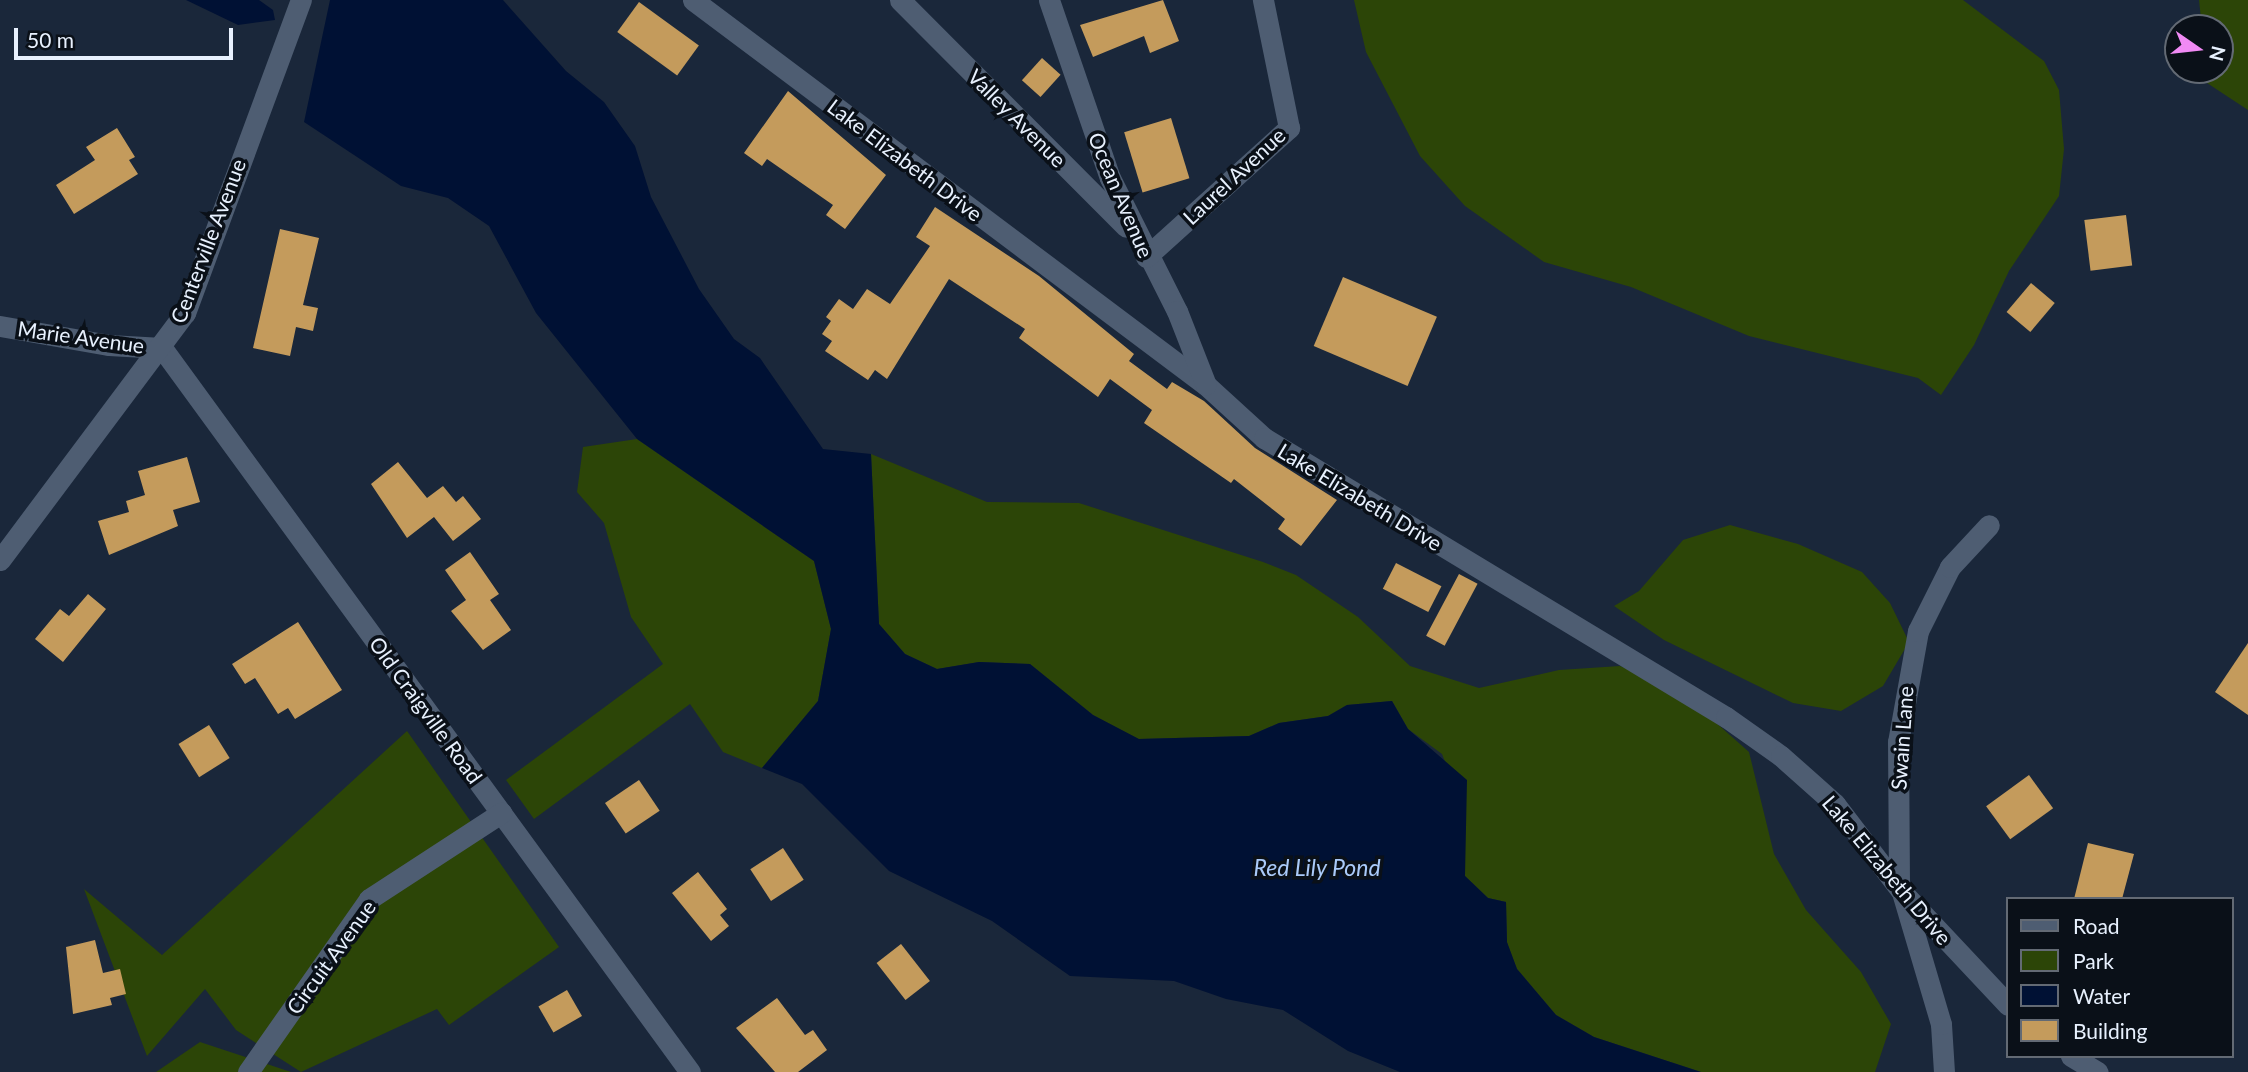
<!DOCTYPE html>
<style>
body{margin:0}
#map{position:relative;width:2248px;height:1072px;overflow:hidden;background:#1a273a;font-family:Lato,sans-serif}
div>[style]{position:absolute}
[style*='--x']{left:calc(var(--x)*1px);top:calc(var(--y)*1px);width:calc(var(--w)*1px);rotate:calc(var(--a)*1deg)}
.green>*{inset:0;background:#2c4507}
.water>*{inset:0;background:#001134}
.building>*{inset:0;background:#c49b5c;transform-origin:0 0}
.minor>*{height:21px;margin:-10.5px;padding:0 10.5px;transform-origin:10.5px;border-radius:10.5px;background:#4e5d72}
span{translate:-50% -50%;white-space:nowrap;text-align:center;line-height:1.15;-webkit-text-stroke:7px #0a1018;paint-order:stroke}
.street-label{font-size:21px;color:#e8f1fe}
.water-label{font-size:23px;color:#aacaf9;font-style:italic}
.legend{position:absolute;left:2006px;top:897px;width:228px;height:161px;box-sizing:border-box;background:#0a1018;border:2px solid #636a74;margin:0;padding:9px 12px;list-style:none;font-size:21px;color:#e8f1fe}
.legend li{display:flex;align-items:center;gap:14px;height:35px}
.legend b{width:35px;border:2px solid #636a74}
.north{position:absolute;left:2164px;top:14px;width:70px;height:70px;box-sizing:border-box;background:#0a1018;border:2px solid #636a74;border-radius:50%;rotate:104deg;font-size:19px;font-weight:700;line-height:28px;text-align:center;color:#e8f1fe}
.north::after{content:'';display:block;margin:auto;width:24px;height:32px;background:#f18af4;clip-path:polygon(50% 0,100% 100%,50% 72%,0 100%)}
.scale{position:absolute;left:14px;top:28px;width:219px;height:32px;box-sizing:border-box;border:4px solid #e8f1fe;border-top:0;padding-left:9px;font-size:21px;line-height:24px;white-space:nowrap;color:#e8f1fe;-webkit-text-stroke:5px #0a1018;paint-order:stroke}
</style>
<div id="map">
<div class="green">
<i style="clip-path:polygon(1354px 0,1963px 0,2044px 61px,2059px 90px,2064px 149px,2059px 196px,2009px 271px,1974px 345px,1941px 395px,1918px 378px,1749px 336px,1631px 287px,1544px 262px,1465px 206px,1420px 156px,1366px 52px)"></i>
<i style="clip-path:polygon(2199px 0,2248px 0,2248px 110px,2207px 83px,2206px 70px,2220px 70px,2220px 28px,2202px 28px)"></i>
<i style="clip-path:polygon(637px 439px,814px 561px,831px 629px,818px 701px,762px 768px,723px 752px,690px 704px,534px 819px,506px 780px,663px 664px,631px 617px,604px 523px,577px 492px,583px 447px)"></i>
<i style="clip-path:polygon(871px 454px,987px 502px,1079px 503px,1263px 562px,1296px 575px,1358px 617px,1410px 666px,1479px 688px,1559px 670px,1620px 666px,1678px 689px,1749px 752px,1774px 854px,1806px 910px,1861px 972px,1891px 1024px,1875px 1072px,1701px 1072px,1594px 1037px,1556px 1015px,1517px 969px,1507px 943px,1506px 902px,1488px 898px,1465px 876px,1463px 807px,1442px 754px,1408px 729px,1392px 701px,1347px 705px,1328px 716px,1279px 723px,1249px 736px,1138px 739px,1093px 715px,1030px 664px,979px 662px,937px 669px,905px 654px,879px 624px)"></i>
<i style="clip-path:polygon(1730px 525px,1798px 544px,1862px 572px,1890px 603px,1909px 642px,1883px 686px,1841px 711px,1793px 703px,1664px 640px,1614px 606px,1639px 591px,1683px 540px)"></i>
<i style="clip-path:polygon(407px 731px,559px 947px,449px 1025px,437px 1009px,301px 1072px,236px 1030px,205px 989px,147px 1056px,84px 889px,162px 955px)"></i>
<i style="clip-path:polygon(200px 1042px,291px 1072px,156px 1072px)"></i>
</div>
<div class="water">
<i style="clip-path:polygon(186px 0,259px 0,273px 10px,275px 20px,238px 25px)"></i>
<i style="clip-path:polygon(330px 0,503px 0,566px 71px,604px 102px,635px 146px,651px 197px,699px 289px,734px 339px,760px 358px,823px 449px,871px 454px,879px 624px,905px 654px,937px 669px,979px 662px,1030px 664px,1093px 715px,1139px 739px,1249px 736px,1279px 723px,1328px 716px,1347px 705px,1392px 701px,1408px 729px,1467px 780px,1465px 876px,1488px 898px,1506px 902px,1507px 942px,1517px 969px,1556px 1015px,1594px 1037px,1701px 1072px,1400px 1072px,1348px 1051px,1283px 1010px,1226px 999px,1174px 981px,1070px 976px,992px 921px,889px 871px,802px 784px,762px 768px,818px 701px,831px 629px,814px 561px,637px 439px,536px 313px,489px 226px,448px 198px,401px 186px,304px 122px)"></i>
</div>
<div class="building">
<i style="clip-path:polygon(1163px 0,1179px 41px,1150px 53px,1144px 36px,1093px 57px,1080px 25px)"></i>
<i style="left:639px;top:2px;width:74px;height:37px;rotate:36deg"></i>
<i style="left:1042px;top:58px;width:25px;height:30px;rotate:42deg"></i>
<i style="clip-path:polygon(788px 91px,886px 175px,845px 229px,826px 215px,833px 205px,767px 159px,762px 166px,744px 153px)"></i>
<i style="left:1171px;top:118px;width:63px;height:49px;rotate:73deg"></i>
<i style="clip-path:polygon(117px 128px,135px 157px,129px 160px,138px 174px,74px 214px,56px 185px,95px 160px,86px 147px)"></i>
<i style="clip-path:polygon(935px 207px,1039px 276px,1134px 354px,1129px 361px,1167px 389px,1172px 382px,1204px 401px,1255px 448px,1337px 500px,1301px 546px,1278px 529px,1285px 519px,1234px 479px,1231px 483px,1144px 423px,1152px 410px,1110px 379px,1098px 397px,1019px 338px,1025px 329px,949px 279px,887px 379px,875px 370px,868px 380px,825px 351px,832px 341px,822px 334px,831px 321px,826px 317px,839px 299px,853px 309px,867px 289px,890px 304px,930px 246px,916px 237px)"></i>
<i style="left:2126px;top:215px;width:51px;height:42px;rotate:83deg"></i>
<i style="clip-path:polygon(280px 229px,319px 238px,303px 305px,318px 308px,313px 331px,296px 327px,290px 356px,253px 348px)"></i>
<i style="left:1343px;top:277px;width:102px;height:75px;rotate:23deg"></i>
<i style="left:2031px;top:283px;width:31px;height:38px;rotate:40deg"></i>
<i style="clip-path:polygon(187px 457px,200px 502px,173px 510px,178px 526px,109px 555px,98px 521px,129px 512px,126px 501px,145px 495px,138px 471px)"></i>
<i style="clip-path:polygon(398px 462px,427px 498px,443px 486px,456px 502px,463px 496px,481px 519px,453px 541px,434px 517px,407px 538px,371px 484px)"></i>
<i style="clip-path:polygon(470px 552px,499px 594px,490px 600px,511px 630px,483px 650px,451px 611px,466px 600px,445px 570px)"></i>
<i style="left:1396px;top:563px;width:51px;height:29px;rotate:27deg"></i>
<i style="left:1459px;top:574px;width:21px;height:70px;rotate:28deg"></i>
<i style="clip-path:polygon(88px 594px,106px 609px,63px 662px,35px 639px,60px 609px,69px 616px)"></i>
<i style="clip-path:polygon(298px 622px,342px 690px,295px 719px,288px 708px,278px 714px,255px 678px,245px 684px,232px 664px)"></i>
<i style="clip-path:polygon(2248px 643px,2248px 715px,2215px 692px)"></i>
<i style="left:209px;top:725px;width:39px;height:36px;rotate:58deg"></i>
<i style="left:2029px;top:775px;width:41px;height:53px;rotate:54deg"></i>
<i style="left:639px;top:780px;width:37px;height:41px;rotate:56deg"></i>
<i style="clip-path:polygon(2088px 843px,2134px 854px,2122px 899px,2074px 899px)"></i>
<i style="left:783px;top:848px;width:38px;height:39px;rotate:57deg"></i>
<i style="clip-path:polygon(698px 872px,727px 909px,720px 915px,729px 926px,711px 941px,672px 893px)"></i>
<i style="clip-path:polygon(95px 940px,103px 973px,120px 969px,126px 994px,110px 998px,112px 1005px,73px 1014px,66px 947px)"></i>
<i style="left:901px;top:944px;width:47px;height:31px;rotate:52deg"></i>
<i style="left:567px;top:990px;width:30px;height:33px;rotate:60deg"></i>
<i style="clip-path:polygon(777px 998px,805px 1035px,813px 1030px,827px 1050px,798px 1072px,775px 1072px,736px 1028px)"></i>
</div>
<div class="minor">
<i style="--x:693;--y:0;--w:641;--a:36.89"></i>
<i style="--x:1206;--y:385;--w:79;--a:42.4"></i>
<i style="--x:1264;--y:438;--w:540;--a:31.13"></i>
<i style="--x:1726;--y:717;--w:67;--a:35.3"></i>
<i style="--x:1781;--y:756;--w:72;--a:41.6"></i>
<i style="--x:1835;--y:804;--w:111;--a:52.7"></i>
<i style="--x:1902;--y:892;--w:155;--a:46.8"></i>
<i style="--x:900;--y:0;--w:320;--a:45.1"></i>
<i style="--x:1049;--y:0;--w:188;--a:71.1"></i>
<i style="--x:1110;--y:178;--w:149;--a:63.3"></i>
<i style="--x:1177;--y:311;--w:79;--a:68.6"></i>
<i style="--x:1146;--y:257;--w:193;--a:-42.1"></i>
<i style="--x:1289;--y:128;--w:131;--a:-101.5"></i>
<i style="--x:0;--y:326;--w:111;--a:9.9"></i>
<i style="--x:109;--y:345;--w:53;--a:3.2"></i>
<i style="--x:162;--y:348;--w:896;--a:53.9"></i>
<i style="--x:0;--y:560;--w:309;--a:-53.2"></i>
<i style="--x:185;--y:313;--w:334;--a:-69.7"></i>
<i style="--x:2071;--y:1056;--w:31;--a:31"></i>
<i style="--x:248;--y:1072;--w:211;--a:-55"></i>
<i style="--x:369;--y:899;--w:158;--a:-33.1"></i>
<i style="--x:1944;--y:1072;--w:48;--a:-93.6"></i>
<i style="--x:1941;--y:1024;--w:148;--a:-106.5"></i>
<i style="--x:1899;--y:882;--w:140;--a:-90.4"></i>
<i style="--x:1898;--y:742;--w:113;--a:-79.8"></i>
<i style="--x:1918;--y:631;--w:72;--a:-63.4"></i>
<i style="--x:1950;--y:567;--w:57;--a:-47.1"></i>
</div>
<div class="street-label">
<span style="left:1017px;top:118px;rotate:45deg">Valley Avenue</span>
<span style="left:905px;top:160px;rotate:37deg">Lake Elizabeth Drive</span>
<span style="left:1234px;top:176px;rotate:-43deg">Laurel Avenue</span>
<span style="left:1121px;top:195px;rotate:67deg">Ocean Avenue</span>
<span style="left:208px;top:241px;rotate:-69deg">Centerville Avenue</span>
<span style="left:81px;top:337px;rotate:8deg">Marie Avenue</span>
<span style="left:1360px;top:497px;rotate:31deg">Lake Elizabeth Drive</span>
<span style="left:426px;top:710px;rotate:54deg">Old Craigville Road</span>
<span style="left:1902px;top:738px;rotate:-86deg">Swain Lane</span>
<span style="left:1887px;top:870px;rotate:50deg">Lake Elizabeth Drive</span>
<span style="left:331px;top:957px;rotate:-54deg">Circuit Avenue</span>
</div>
<div class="water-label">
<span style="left:1317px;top:867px">Red Lily Pond</span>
</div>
<ul class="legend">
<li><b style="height:9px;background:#4e5d72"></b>Road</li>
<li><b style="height:19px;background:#2c4507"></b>Park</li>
<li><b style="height:19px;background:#001134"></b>Water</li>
<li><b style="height:19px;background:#c49b5c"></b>Building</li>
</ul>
<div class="north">N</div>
<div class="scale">50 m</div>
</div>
